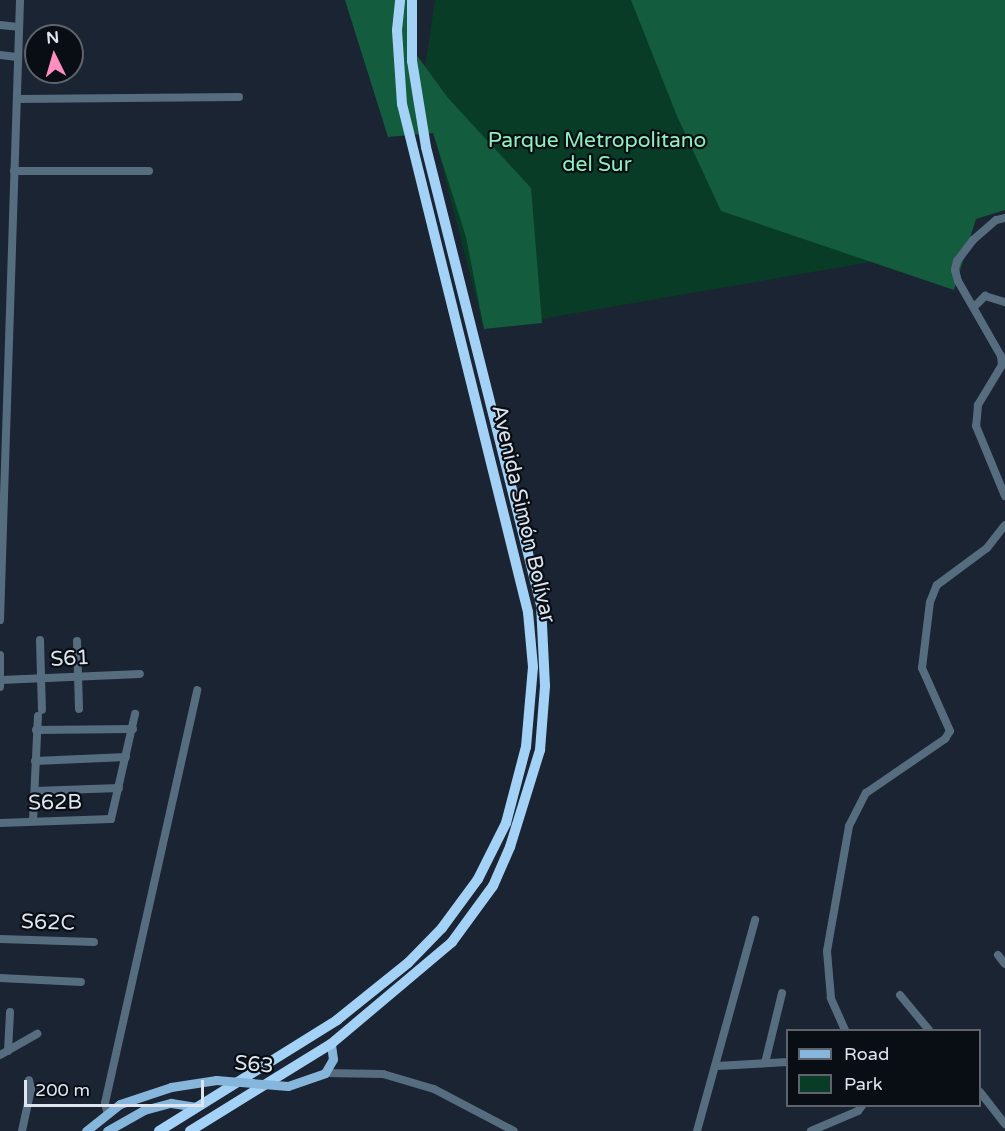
<!DOCTYPE html>
<meta charset="utf-8">
<style>
body{margin:0}
#map{position:relative;width:1005px;height:1131px;overflow:hidden;background:#1a2433;font-family:"Varela Round",sans-serif}
div>[style]{position:absolute}
[style*='--x']{left:calc(var(--x)*1px);top:calc(var(--y)*1px);width:calc(var(--w)*1px);rotate:calc(var(--a)*1deg)}
.green>*{inset:0;background:#093c26}
.forest>*{inset:0;background:#135c3d}
.minor>*{height:8px;margin:-4px;padding:0 4px;transform-origin:4px;border-radius:4px;background:#566c7f}
.major>*{height:9px;margin:-4.5px;padding:0 4.5px;transform-origin:4.5px;border-radius:4.5px;background:#86b6db}
.highway>*{height:10px;margin:-5px;padding:0 5px;transform-origin:5px;border-radius:5px;background:#a4d2f6}
.major-bridge>*{height:9px;margin:-4.5px;padding:0 4.5px;transform-origin:4.5px;border-radius:4.5px;background:#86b6db}
span{translate:-50% -50%;white-space:nowrap;text-align:center;line-height:1.15;-webkit-text-stroke:4.5px #090d14;paint-order:stroke}
.park-label{font-size:21px;color:#8ff0bc}
.street-label{font-size:21px;color:#dee5ef}
.legend{position:absolute;left:786px;top:1029px;width:195px;height:78px;box-sizing:border-box;background:#090d14;border:2px solid #5e636c;margin:0;padding:8px 10px;list-style:none;font-size:18px;color:#dee5ef}
.legend li{display:flex;align-items:center;gap:12px;height:30px}
.legend b{width:30px;border:2px solid #5e636c}
.north{position:absolute;left:24px;top:24px;width:60px;height:60px;box-sizing:border-box;background:#090d14;border:2px solid #5e636c;border-radius:50%;rotate:355deg;font-size:16px;font-weight:700;line-height:24px;text-align:center;color:#dee5ef}
.north::after{content:'';display:block;margin:auto;width:21px;height:27px;background:#fd8ec0;clip-path:polygon(50% 0,100% 100%,50% 72%,0 100%)}
.scale{position:absolute;left:24px;top:1080px;width:180px;height:27px;box-sizing:border-box;border:3px solid #dee5ef;border-top:0;padding-left:8px;font-size:18px;line-height:21px;white-space:nowrap;color:#dee5ef;-webkit-text-stroke:4px #090d14;paint-order:stroke}
</style>
<div id="map">
<div class="green">
<i style="clip-path:polygon(435px 0,1005px 0,888px 259px,484px 329px,422px 88px)"></i>
</div>
<div class="forest">
<i style="clip-path:polygon(345px 0,409px 0,413px 50px,448px 98px,531px 188px,542px 323px,484px 329px,466px 237px,433px 133px,388px 137px)"></i>
<i style="clip-path:polygon(631px 0,1005px 0,1005px 210px,976px 219px,954px 290px,721px 211px,677px 116px)"></i>
</div>
<div class="minor">
<i style="--x:0;--y:25;--w:18;--a:6"></i>
<i style="--x:0;--y:55;--w:17;--a:7"></i>
<i style="--x:17;--y:99;--w:222;--a:-0.5"></i>
<i style="--x:14;--y:171;--w:135;--a:0"></i>
<i style="--x:1005;--y:218;--w:9;--a:167"></i>
<i style="--x:996;--y:220;--w:30;--a:139"></i>
<i style="--x:973;--y:240;--w:26;--a:127"></i>
<i style="--x:957;--y:261;--w:9;--a:103"></i>
<i style="--x:955;--y:270;--w:11;--a:75"></i>
<i style="--x:958;--y:281;--w:86;--a:60.2"></i>
<i style="--x:1001;--y:356;--w:9;--a:84"></i>
<i style="--x:1002;--y:365;--w:47;--a:121"></i>
<i style="--x:978;--y:405;--w:21;--a:95"></i>
<i style="--x:976;--y:426;--w:76;--a:67.5"></i>
<i style="--x:974;--y:307;--w:16;--a:-45"></i>
<i style="--x:985;--y:296;--w:21;--a:17"></i>
<i style="--x:0;--y:620;--w:620;--a:-88.15"></i>
<i style="--x:40;--y:640;--w:70;--a:88.4"></i>
<i style="--x:77;--y:641;--w:68;--a:88.3"></i>
<i style="--x:0;--y:655;--w:32;--a:90"></i>
<i style="--x:1;--y:680;--w:139;--a:-2.5"></i>
<i style="--x:36;--y:730;--w:97;--a:-0.6"></i>
<i style="--x:35;--y:761;--w:91;--a:-2.5"></i>
<i style="--x:35;--y:791;--w:84;--a:-2"></i>
<i style="--x:33;--y:821;--w:105;--a:-87.3"></i>
<i style="--x:0;--y:823;--w:111;--a:-2.1"></i>
<i style="--x:111;--y:819;--w:108;--a:-77.1"></i>
<i style="--x:0;--y:939;--w:94;--a:1.8"></i>
<i style="--x:998;--y:955;--w:11;--a:52"></i>
<i style="--x:0;--y:978;--w:81;--a:2.8"></i>
<i style="--x:900;--y:995;--w:45;--a:50.4"></i>
<i style="--x:845;--y:1030;--w:35;--a:-114"></i>
<i style="--x:831;--y:998;--w:47;--a:-94.9"></i>
<i style="--x:827;--y:951;--w:127;--a:-80"></i>
<i style="--x:849;--y:826;--w:37;--a:-63"></i>
<i style="--x:866;--y:793;--w:96;--a:-34.4"></i>
<i style="--x:945;--y:739;--w:9;--a:-58"></i>
<i style="--x:950;--y:731;--w:69;--a:-114"></i>
<i style="--x:922;--y:668;--w:66;--a:-83.1"></i>
<i style="--x:930;--y:602;--w:18;--a:-68"></i>
<i style="--x:937;--y:585;--w:62;--a:-36.5"></i>
<i style="--x:987;--y:548;--w:29;--a:-52"></i>
<i style="--x:8;--y:1051;--w:39;--a:-87"></i>
<i style="--x:0;--y:1055;--w:43;--a:-29.6"></i>
<i style="--x:765;--y:1063;--w:72;--a:-76.3"></i>
<i style="--x:717;--y:1066;--w:71;--a:-3.2"></i>
<i style="--x:325;--y:1073;--w:58;--a:1"></i>
<i style="--x:383;--y:1074;--w:53;--a:16.4"></i>
<i style="--x:434;--y:1089;--w:90;--a:27.7"></i>
<i style="--x:980;--y:1092;--w:41;--a:52"></i>
<i style="--x:107;--y:1111;--w:8;--a:-104"></i>
<i style="--x:105;--y:1103;--w:423;--a:-77.4"></i>
<i style="--x:22;--y:1131;--w:43;--a:-77.9"></i>
<i style="--x:31;--y:1089;--w:9;--a:-103"></i>
<i style="--x:697;--y:1131;--w:219;--a:-74.6"></i>
<i style="--x:811;--y:1131;--w:51;--a:-23.1"></i>
<i style="--x:858;--y:1111;--w:6;--a:-51"></i>
</div>
<div class="major">
<i style="--x:288;--y:1086;--w:39;--a:-19"></i>
<i style="--x:325;--y:1073;--w:16;--a:-60"></i>
<i style="--x:333;--y:1059;--w:15;--a:-98"></i>
<i style="--x:86;--y:1131;--w:43;--a:-38.5"></i>
<i style="--x:120;--y:1104;--w:54;--a:-18.4"></i>
<i style="--x:171;--y:1087;--w:46;--a:-8.8"></i>
<i style="--x:107;--y:1131;--w:43;--a:-29.6"></i>
<i style="--x:144;--y:1110;--w:28;--a:-15"></i>
<i style="--x:171;--y:1103;--w:25;--a:9"></i>
</div>
<div class="highway">
<i style="--x:159;--y:1131;--w:210;--a:-31.9"></i>
<i style="--x:337;--y:1020;--w:91;--a:-38.8"></i>
<i style="--x:408;--y:963;--w:49;--a:-45.8"></i>
<i style="--x:442;--y:928;--w:61;--a:-53.7"></i>
<i style="--x:478;--y:879;--w:63;--a:-63.4"></i>
<i style="--x:506;--y:823;--w:79;--a:-75.3"></i>
<i style="--x:526;--y:747;--w:80;--a:-85"></i>
<i style="--x:533;--y:667;--w:55;--a:-95.2"></i>
<i style="--x:528;--y:612;--w:523;--a:-103.93"></i>
<i style="--x:402;--y:104;--w:74;--a:-93.9"></i>
<i style="--x:397;--y:30;--w:30;--a:-84"></i>
<i style="--x:190;--y:1131;--w:166;--a:-31.7"></i>
<i style="--x:331;--y:1044;--w:158;--a:-40.1"></i>
<i style="--x:452;--y:942;--w:69;--a:-53.8"></i>
<i style="--x:493;--y:886;--w:43;--a:-66.4"></i>
<i style="--x:510;--y:847;--w:102;--a:-72.8"></i>
<i style="--x:540;--y:750;--w:64;--a:-85.5"></i>
<i style="--x:545;--y:686;--w:81;--a:-92.8"></i>
<i style="--x:541;--y:605;--w:472;--a:-104.1"></i>
<i style="--x:426;--y:147;--w:87;--a:-99.2"></i>
<i style="--x:412;--y:61;--w:61;--a:-90"></i>
</div>
<div class="major-bridge">
<i style="--x:216;--y:1080;--w:72;--a:4.8"></i>
</div>
<div class="park-label">
<span style="left:597px;top:153px">Parque Metropolitano<br>del Sur</span>
</div>
<div class="street-label">
<span style="left:523px;top:514px;rotate:77deg">Avenida Simón Bolívar</span>
<span style="left:70px;top:659px;rotate:-3deg">S61</span>
<span style="left:55px;top:803px;rotate:-1deg">S62B</span>
<span style="left:48px;top:923px;rotate:2deg">S62C</span>
<span style="left:254px;top:1065px;rotate:5deg">S63</span>
</div>
<ul class="legend">
<li><b style="height:8px;background:#86b6db"></b>Road</li>
<li><b style="height:16px;background:#093c26"></b>Park</li>
</ul>
<div class="north">N</div>
<div class="scale">200 m</div>
</div>
